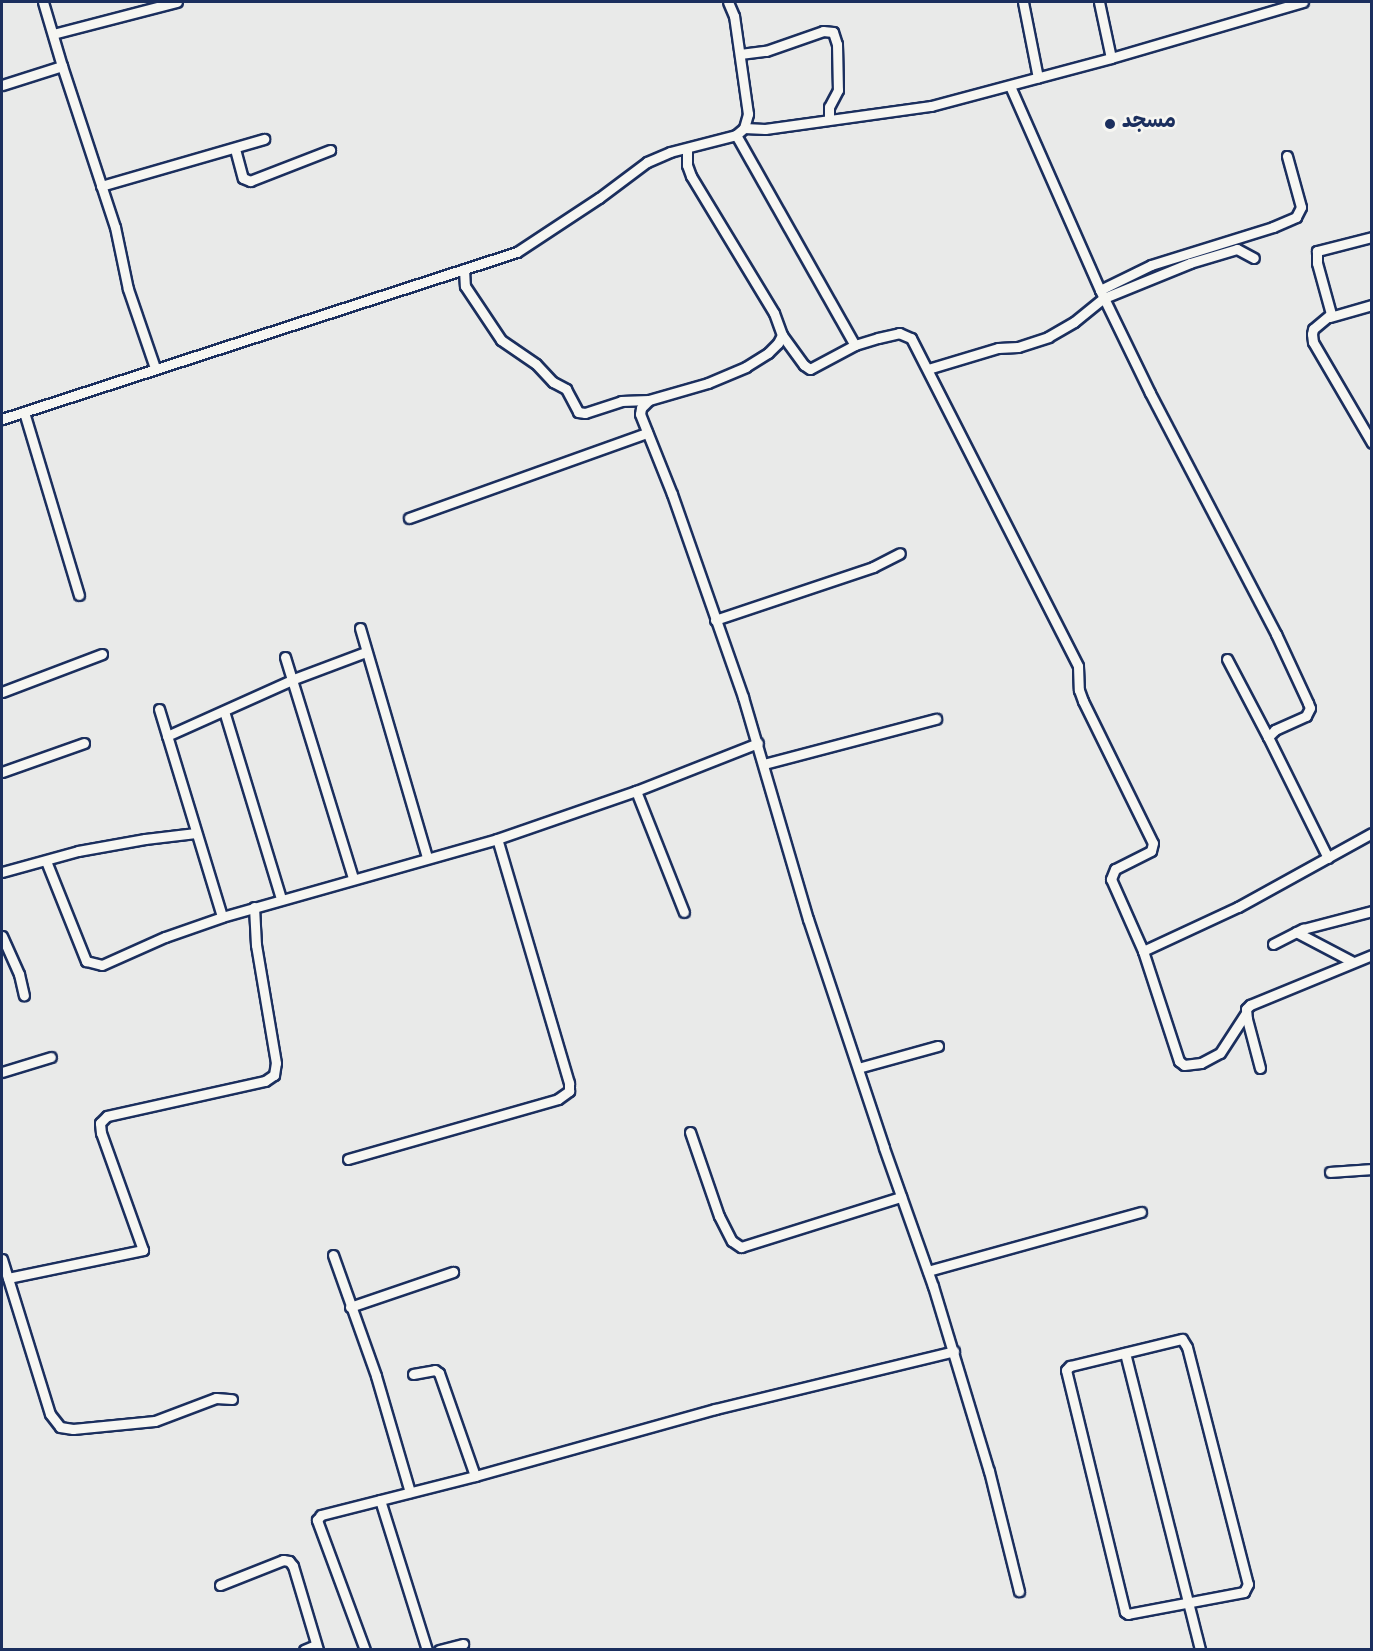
<!DOCTYPE html>
<meta charset="utf-8">
<style>
body{margin:0}
#map{position:relative;width:1373px;height:1651px;overflow:hidden;background:#e9eae9;font-family:"Gochi Hand","Playpen Sans Arabic",sans-serif}
div>[style]{position:absolute}
[style*='--x']{left:calc(var(--x)*1px);top:calc(var(--y)*1px);width:calc(var(--w)*1px);rotate:calc(var(--a)*1deg)}
.roads{filter:drop-shadow(2px 0 #1b2f5e) drop-shadow(-2px 0 #1b2f5e) drop-shadow(0 2px #1b2f5e) drop-shadow(0 -2px #1b2f5e)}
.minor>*{height:9px;margin:-4.5px;padding:0 4.5px;transform-origin:4.5px;border-radius:4.5px;background:#f6f6f2}
.dots>*{width:16px;height:16px;translate:-50% -50%;box-sizing:border-box;border:3px solid #f6f6f2;border-radius:50%}
span{translate:-50% -50%;white-space:nowrap;text-align:center;line-height:1.15;-webkit-text-stroke:5px #f6f6f2;paint-order:stroke}
.poi-label{font-size:21px;color:#1b2f5e;font-weight:700}
.left{translate:0 -50%;text-align:left}
.frame{position:absolute;inset:0;border:3px solid #1b2f5e;pointer-events:none}
</style>
<div id="map">
<div class="roads">
<div class="minor">
<i style="--x:43;--y:2;--w:67;--a:73.5"></i>
<i style="--x:62;--y:66;--w:169;--a:71.8"></i>
<i style="--x:115;--y:227;--w:63;--a:78.2"></i>
<i style="--x:128;--y:289;--w:83;--a:71.1"></i>
<i style="--x:1023;--y:2;--w:77;--a:78.8"></i>
<i style="--x:1099;--y:2;--w:57;--a:77.9"></i>
<i style="--x:53;--y:34;--w:128;--a:-14.5"></i>
<i style="--x:740;--y:54;--w:26;--a:-7"></i>
<i style="--x:766;--y:51;--w:60;--a:-19.3"></i>
<i style="--x:823;--y:31;--w:10;--a:6"></i>
<i style="--x:833;--y:32;--w:13;--a:72"></i>
<i style="--x:837;--y:44;--w:46;--a:88.8"></i>
<i style="--x:838;--y:90;--w:19;--a:118"></i>
<i style="--x:829;--y:107;--w:12;--a:90"></i>
<i style="--x:2;--y:85;--w:63;--a:-17.6"></i>
<i style="--x:1010;--y:86;--w:223;--a:66.2"></i>
<i style="--x:1100;--y:290;--w:114;--a:64.1"></i>
<i style="--x:1150;--y:393;--w:272;--a:62.4"></i>
<i style="--x:1276;--y:634;--w:76;--a:65.1"></i>
<i style="--x:1308;--y:703;--w:5;--a:68"></i>
<i style="--x:1310;--y:708;--w:9;--a:117"></i>
<i style="--x:1306;--y:716;--w:34;--a:156"></i>
<i style="--x:1275;--y:730;--w:10;--a:135"></i>
<i style="--x:1268;--y:737;--w:135;--a:63.6"></i>
<i style="--x:744;--y:128;--w:21;--a:3"></i>
<i style="--x:765;--y:129;--w:168;--a:-7.9"></i>
<i style="--x:931;--y:106;--w:186;--a:-14.9"></i>
<i style="--x:1111;--y:58;--w:200;--a:-16.3"></i>
<i style="--x:736;--y:135;--w:241;--a:60.5"></i>
<i style="--x:235;--y:149;--w:30;--a:75"></i>
<i style="--x:243;--y:178;--w:8;--a:23"></i>
<i style="--x:250;--y:181;--w:86;--a:-21.2"></i>
<i style="--x:687;--y:150;--w:15;--a:90"></i>
<i style="--x:687;--y:165;--w:12;--a:70"></i>
<i style="--x:691;--y:176;--w:160;--a:58.8"></i>
<i style="--x:774;--y:313;--w:23;--a:70"></i>
<i style="--x:782;--y:335;--w:9;--a:117"></i>
<i style="--x:778;--y:343;--w:14;--a:135"></i>
<i style="--x:768;--y:353;--w:26;--a:148"></i>
<i style="--x:746;--y:367;--w:41;--a:157.2"></i>
<i style="--x:708;--y:383;--w:61;--a:163.9"></i>
<i style="--x:649;--y:400;--w:11;--a:135"></i>
<i style="--x:641;--y:408;--w:6;--a:99"></i>
<i style="--x:640;--y:414;--w:86;--a:68.2"></i>
<i style="--x:672;--y:494;--w:215;--a:70.7"></i>
<i style="--x:743;--y:697;--w:231;--a:73.7"></i>
<i style="--x:808;--y:919;--w:241;--a:71.6"></i>
<i style="--x:884;--y:1148;--w:146;--a:70.5"></i>
<i style="--x:933;--y:1286;--w:193;--a:73.2"></i>
<i style="--x:989;--y:1471;--w:124;--a:76"></i>
<i style="--x:101;--y:186;--w:170;--a:-16.1"></i>
<i style="--x:1372;--y:237;--w:57;--a:165.7"></i>
<i style="--x:1317;--y:251;--w:12;--a:90"></i>
<i style="--x:1317;--y:263;--w:53;--a:74.6"></i>
<i style="--x:1331;--y:314;--w:23;--a:140"></i>
<i style="--x:1313;--y:329;--w:5;--a:101"></i>
<i style="--x:1312;--y:334;--w:8;--a:83"></i>
<i style="--x:1313;--y:342;--w:117;--a:59.7"></i>
<i style="--x:464;--y:269;--w:17;--a:87"></i>
<i style="--x:465;--y:286;--w:65;--a:56.3"></i>
<i style="--x:501;--y:340;--w:42;--a:34.4"></i>
<i style="--x:536;--y:364;--w:25;--a:47"></i>
<i style="--x:553;--y:382;--w:15;--a:28"></i>
<i style="--x:566;--y:389;--w:26;--a:62"></i>
<i style="--x:578;--y:412;--w:7;--a:8"></i>
<i style="--x:585;--y:413;--w:38;--a:-18"></i>
<i style="--x:621;--y:401;--w:28;--a:-2"></i>
<i style="--x:1100;--y:290;--w:57;--a:-26.1"></i>
<i style="--x:1151;--y:265;--w:128;--a:-17.3"></i>
<i style="--x:1273;--y:227;--w:25;--a:-23"></i>
<i style="--x:1296;--y:217;--w:11;--a:-63"></i>
<i style="--x:1301;--y:207;--w:53;--a:-105.4"></i>
<i style="--x:1330;--y:317;--w:44;--a:-15.9"></i>
<i style="--x:782;--y:335;--w:37;--a:54"></i>
<i style="--x:804;--y:365;--w:7;--a:34"></i>
<i style="--x:810;--y:369;--w:51;--a:-28.1"></i>
<i style="--x:855;--y:345;--w:24;--a:-17"></i>
<i style="--x:878;--y:338;--w:22;--a:-13"></i>
<i style="--x:899;--y:333;--w:13;--a:23"></i>
<i style="--x:911;--y:338;--w:368;--a:63"></i>
<i style="--x:1078;--y:666;--w:24;--a:88"></i>
<i style="--x:1079;--y:690;--w:12;--a:70"></i>
<i style="--x:1083;--y:701;--w:158;--a:63.8"></i>
<i style="--x:1153;--y:843;--w:8;--a:104"></i>
<i style="--x:1151;--y:851;--w:40;--a:153.4"></i>
<i style="--x:1115;--y:869;--w:11;--a:112"></i>
<i style="--x:1111;--y:879;--w:79;--a:66"></i>
<i style="--x:1143;--y:951;--w:116;--a:71.9"></i>
<i style="--x:1179;--y:1061;--w:6;--a:39"></i>
<i style="--x:1184;--y:1065;--w:17;--a:-7"></i>
<i style="--x:1201;--y:1063;--w:21;--a:-28"></i>
<i style="--x:1220;--y:1053;--w:48;--a:-57"></i>
<i style="--x:928;--y:369;--w:73;--a:-16.7"></i>
<i style="--x:998;--y:348;--w:20;--a:-3"></i>
<i style="--x:1018;--y:347;--w:32;--a:-18"></i>
<i style="--x:1048;--y:337;--w:30;--a:-30"></i>
<i style="--x:1074;--y:322;--w:38;--a:-39"></i>
<i style="--x:1104;--y:298;--w:93;--a:-22.1"></i>
<i style="--x:1190;--y:263;--w:49;--a:-16.6"></i>
<i style="--x:1237;--y:249;--w:19;--a:28"></i>
<i style="--x:24;--y:412;--w:191;--a:73.3"></i>
<i style="--x:2;--y:419;--w:541;--a:-17.97"></i>
<i style="--x:517;--y:252;--w:98;--a:-33.4"></i>
<i style="--x:599;--y:198;--w:60;--a:-36.9"></i>
<i style="--x:647;--y:162;--w:25;--a:-23"></i>
<i style="--x:670;--y:152;--w:68;--a:-14.4"></i>
<i style="--x:736;--y:135;--w:11;--a:-41"></i>
<i style="--x:744;--y:128;--w:15;--a:-74"></i>
<i style="--x:748;--y:114;--w:99;--a:-98.1"></i>
<i style="--x:734;--y:16;--w:15;--a:-113"></i>
<i style="--x:409;--y:518;--w:253;--a:-19.7"></i>
<i style="--x:715;--y:620;--w:167;--a:-18.5"></i>
<i style="--x:873;--y:567;--w:30;--a:-27"></i>
<i style="--x:360;--y:628;--w:239;--a:73.7"></i>
<i style="--x:285;--y:657;--w:231;--a:72.9"></i>
<i style="--x:1227;--y:659;--w:88;--a:62.3"></i>
<i style="--x:2;--y:692;--w:107;--a:-20.8"></i>
<i style="--x:159;--y:709;--w:217;--a:73.1"></i>
<i style="--x:224;--y:711;--w:196;--a:73.1"></i>
<i style="--x:167;--y:736;--w:139;--a:-24.2"></i>
<i style="--x:294;--y:679;--w:77;--a:-20.6"></i>
<i style="--x:764;--y:764;--w:178;--a:-14.7"></i>
<i style="--x:2;--y:772;--w:87;--a:-19.5"></i>
<i style="--x:636;--y:791;--w:130;--a:68.4"></i>
<i style="--x:46;--y:861;--w:108;--a:68.2"></i>
<i style="--x:86;--y:961;--w:16;--a:14"></i>
<i style="--x:102;--y:965;--w:69;--a:-24"></i>
<i style="--x:165;--y:937;--w:60;--a:-19.3"></i>
<i style="--x:222;--y:917;--w:286;--a:-15.8"></i>
<i style="--x:497;--y:839;--w:147;--a:-19.1"></i>
<i style="--x:636;--y:791;--w:131;--a:-21.5"></i>
<i style="--x:2;--y:872;--w:79;--a:-15.4"></i>
<i style="--x:78;--y:851;--w:68;--a:-10.2"></i>
<i style="--x:145;--y:839;--w:51;--a:-6.7"></i>
<i style="--x:1296;--y:932;--w:64;--a:27.8"></i>
<i style="--x:2;--y:936;--w:42;--a:65.9"></i>
<i style="--x:19;--y:974;--w:22;--a:77"></i>
<i style="--x:1273;--y:944;--w:34;--a:-27"></i>
<i style="--x:1303;--y:929;--w:71;--a:-14.6"></i>
<i style="--x:1143;--y:951;--w:105;--a:-24.9"></i>
<i style="--x:1238;--y:907;--w:153;--a:-28.9"></i>
<i style="--x:858;--y:1068;--w:83;--a:-15.4"></i>
<i style="--x:1260;--y:1068;--w:51;--a:-104.9"></i>
<i style="--x:1247;--y:1019;--w:10;--a:-96"></i>
<i style="--x:1246;--y:1009;--w:6;--a:-45"></i>
<i style="--x:1250;--y:1005;--w:132;--a:-22.3"></i>
<i style="--x:2;--y:1072;--w:51;--a:-17"></i>
<i style="--x:690;--y:1132;--w:89;--a:71"></i>
<i style="--x:719;--y:1216;--w:28;--a:63"></i>
<i style="--x:732;--y:1241;--w:11;--a:34"></i>
<i style="--x:741;--y:1247;--w:168;--a:-17.4"></i>
<i style="--x:348;--y:1159;--w:218;--a:-15.9"></i>
<i style="--x:558;--y:1099;--w:14;--a:-36"></i>
<i style="--x:569;--y:1091;--w:8;--a:-90"></i>
<i style="--x:569;--y:1083;--w:254;--a:-106.4"></i>
<i style="--x:1330;--y:1172;--w:42;--a:-4.1"></i>
<i style="--x:333;--y:1255;--w:128;--a:70.4"></i>
<i style="--x:376;--y:1376;--w:121;--a:73.7"></i>
<i style="--x:2;--y:1259;--w:162;--a:72.8"></i>
<i style="--x:50;--y:1414;--w:16;--a:52"></i>
<i style="--x:60;--y:1427;--w:13;--a:9"></i>
<i style="--x:73;--y:1429;--w:82;--a:-5.6"></i>
<i style="--x:155;--y:1421;--w:65;--a:-20.7"></i>
<i style="--x:216;--y:1398;--w:16;--a:4"></i>
<i style="--x:928;--y:1271;--w:221;--a:-15.5"></i>
<i style="--x:8;--y:1278;--w:138;--a:-11.7"></i>
<i style="--x:143;--y:1250;--w:124;--a:-109.7"></i>
<i style="--x:101;--y:1133;--w:10;--a:-96"></i>
<i style="--x:100;--y:1123;--w:10;--a:-45"></i>
<i style="--x:107;--y:1116;--w:162;--a:-12.5"></i>
<i style="--x:265;--y:1081;--w:11;--a:-34"></i>
<i style="--x:274;--y:1075;--w:12;--a:-81"></i>
<i style="--x:276;--y:1063;--w:120;--a:-99.6"></i>
<i style="--x:256;--y:945;--w:38;--a:-93"></i>
<i style="--x:350;--y:1307;--w:109;--a:-18.8"></i>
<i style="--x:1182;--y:1339;--w:9;--a:58"></i>
<i style="--x:1187;--y:1347;--w:245;--a:75.6"></i>
<i style="--x:1248;--y:1584;--w:9;--a:117"></i>
<i style="--x:1244;--y:1592;--w:118;--a:169.3"></i>
<i style="--x:1128;--y:1614;--w:4;--a:-146"></i>
<i style="--x:1125;--y:1612;--w:249;--a:-103.7"></i>
<i style="--x:1066;--y:1370;--w:6;--a:-45"></i>
<i style="--x:1070;--y:1366;--w:115;--a:-13.6"></i>
<i style="--x:1125;--y:1353;--w:306;--a:75.8"></i>
<i style="--x:413;--y:1374;--w:22;--a:-10"></i>
<i style="--x:435;--y:1370;--w:5;--a:37"></i>
<i style="--x:439;--y:1373;--w:109;--a:70.7"></i>
<i style="--x:380;--y:1500;--w:157;--a:72.6"></i>
<i style="--x:220;--y:1585;--w:68;--a:-21.6"></i>
<i style="--x:283;--y:1560;--w:6;--a:9"></i>
<i style="--x:289;--y:1561;--w:6;--a:51"></i>
<i style="--x:293;--y:1566;--w:88;--a:73.4"></i>
<i style="--x:304;--y:1650;--w:13;--a:-23"></i>
<i style="--x:365;--y:1650;--w:139;--a:-110.3"></i>
<i style="--x:317;--y:1520;--w:6;--a:-51"></i>
<i style="--x:321;--y:1515;--w:159;--a:-14.2"></i>
<i style="--x:475;--y:1476;--w:249;--a:-15.6"></i>
<i style="--x:715;--y:1409;--w:246;--a:-13.6"></i>
<i style="--x:439;--y:1650;--w:25;--a:-14"></i>
</div>
</div>
<div class="dots">
<i style="left:1110px;top:124px;background:#1b2f5e"></i>
</div>
<div class="poi-label">
<span class="left" style="left:1122px;top:124px">مسجد</span>
</div>
<div class="frame"></div>
</div>
